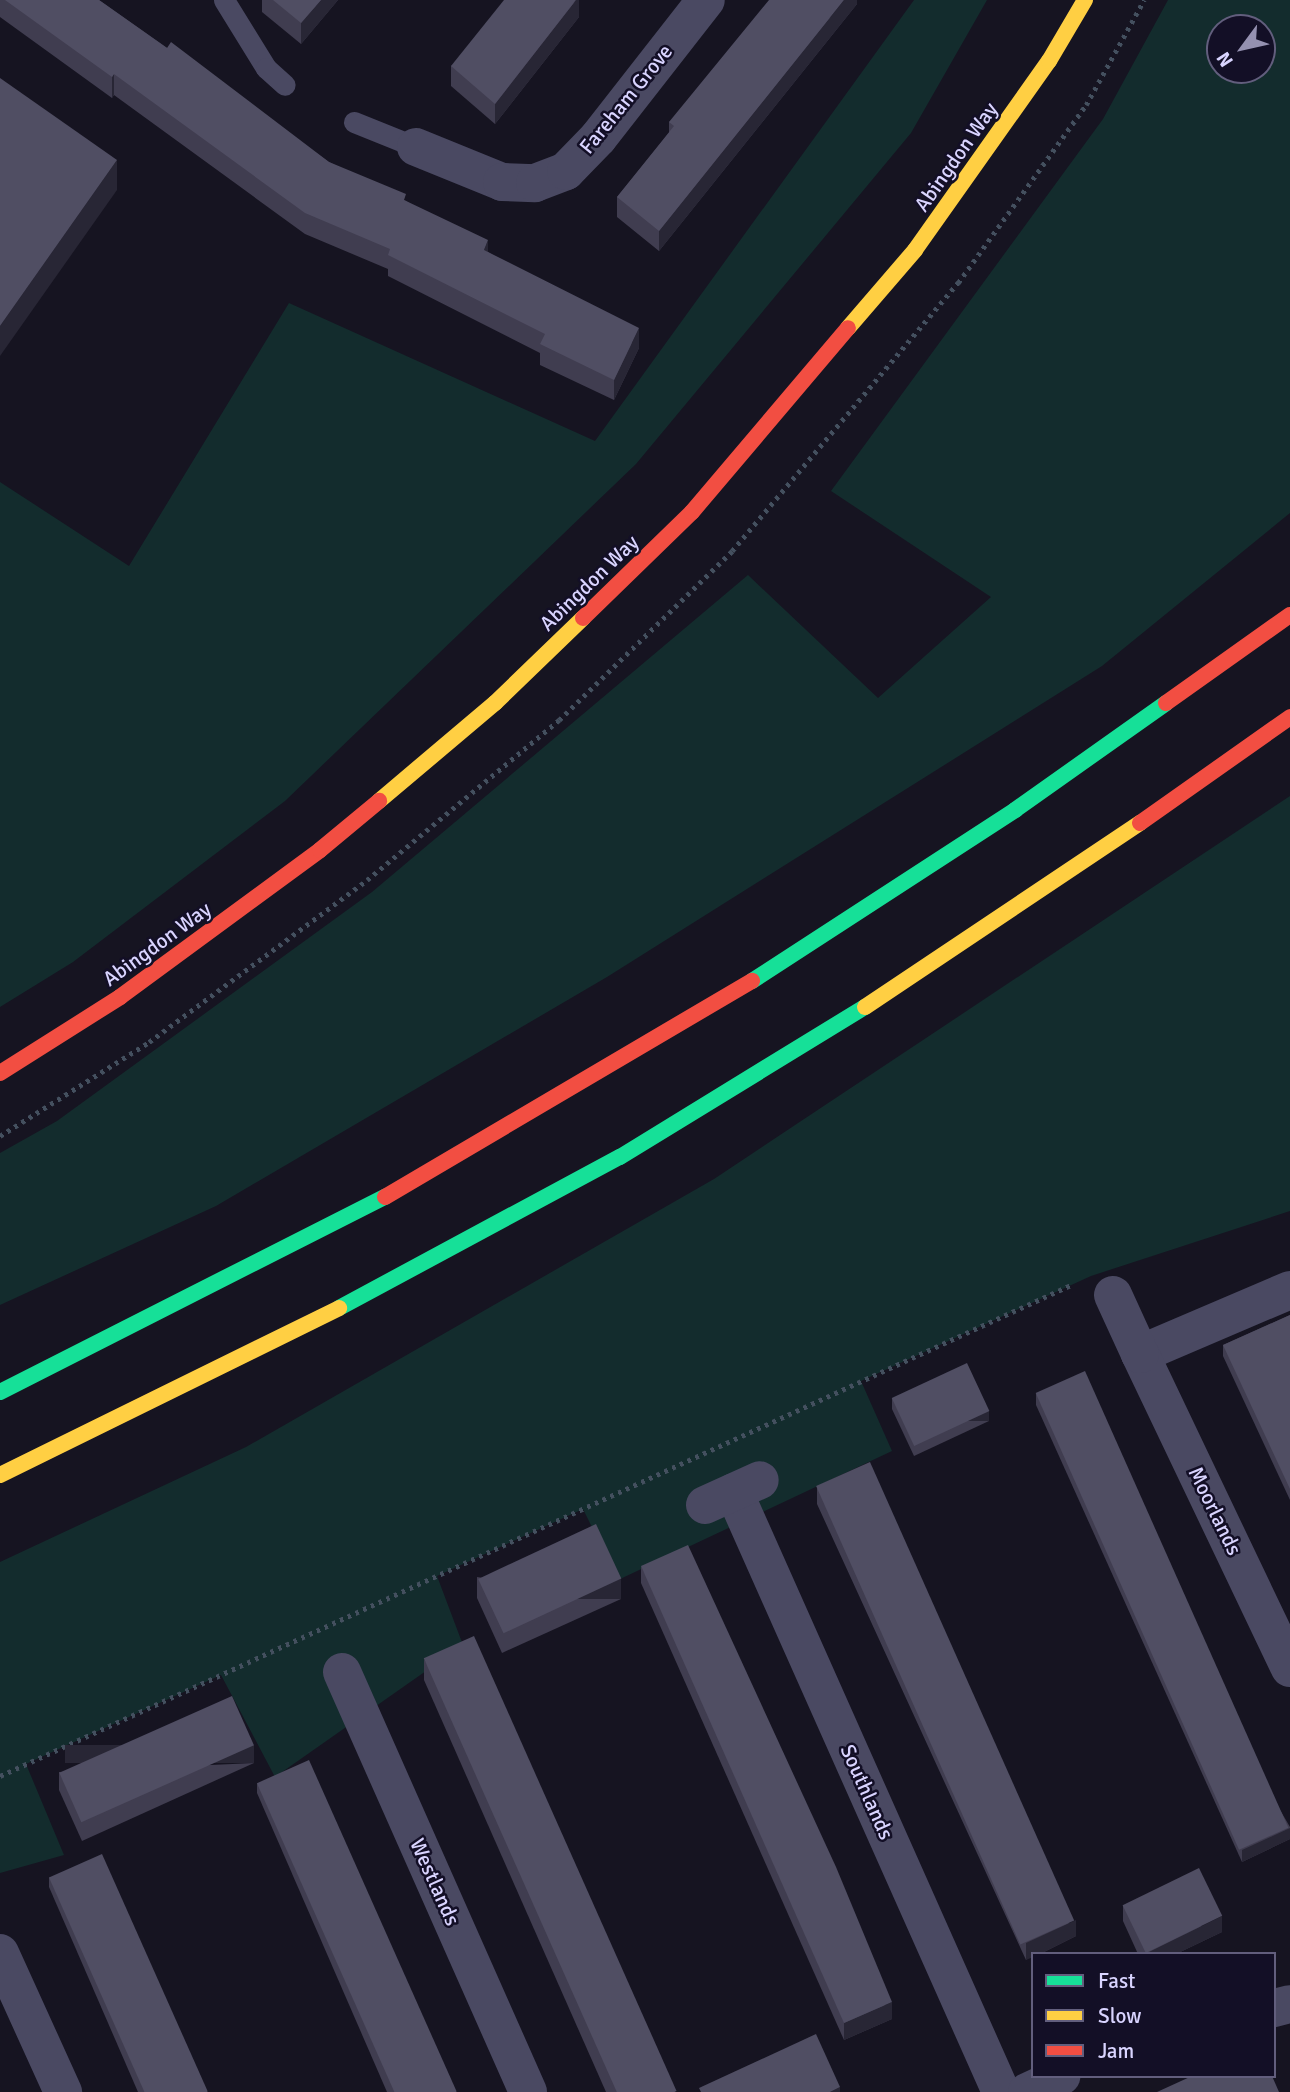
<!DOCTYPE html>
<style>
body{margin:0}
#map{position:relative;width:1290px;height:2092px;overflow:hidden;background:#161421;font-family:Signika,sans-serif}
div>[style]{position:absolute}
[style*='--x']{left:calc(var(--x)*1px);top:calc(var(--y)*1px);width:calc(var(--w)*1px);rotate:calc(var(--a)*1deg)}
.green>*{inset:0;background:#132c2d}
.path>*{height:4.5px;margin-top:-2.25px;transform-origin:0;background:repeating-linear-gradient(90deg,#44505f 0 3.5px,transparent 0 8.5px)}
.lane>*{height:21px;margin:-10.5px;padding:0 10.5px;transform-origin:10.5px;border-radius:10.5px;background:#4a4962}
.street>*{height:38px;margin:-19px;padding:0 19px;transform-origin:19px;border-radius:19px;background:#4a4962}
.fast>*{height:16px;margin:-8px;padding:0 8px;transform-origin:8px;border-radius:8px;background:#16e098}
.slow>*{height:16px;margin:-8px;padding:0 8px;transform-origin:8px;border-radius:8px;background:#ffcf43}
.jam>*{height:16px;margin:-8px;padding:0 8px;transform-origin:8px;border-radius:8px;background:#f24e42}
.wall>*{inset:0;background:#403d50}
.shaded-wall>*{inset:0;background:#282635;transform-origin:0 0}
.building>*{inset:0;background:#504e63;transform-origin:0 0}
span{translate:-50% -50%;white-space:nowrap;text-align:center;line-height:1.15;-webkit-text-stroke:5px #130f26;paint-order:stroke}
.street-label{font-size:21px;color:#d9d4ff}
.legend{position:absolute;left:1031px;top:1952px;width:245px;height:126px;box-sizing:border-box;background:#130f26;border:2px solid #625e7d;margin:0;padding:9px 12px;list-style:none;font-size:21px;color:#d9d4ff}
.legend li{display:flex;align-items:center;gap:14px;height:35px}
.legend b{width:35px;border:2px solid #625e7d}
.north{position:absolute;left:1206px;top:14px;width:70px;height:70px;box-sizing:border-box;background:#130f26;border:2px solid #625e7d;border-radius:50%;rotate:237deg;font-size:19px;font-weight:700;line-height:28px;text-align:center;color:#d9d4ff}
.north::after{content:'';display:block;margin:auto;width:24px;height:32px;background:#9591b1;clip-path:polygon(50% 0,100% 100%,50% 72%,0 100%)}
</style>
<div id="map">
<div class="green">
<i style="clip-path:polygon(914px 0,987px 0,911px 133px,636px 464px,285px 801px,73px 962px,0 1007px,0 482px,129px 566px,289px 303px,595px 441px)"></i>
<i style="clip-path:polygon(evenodd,1168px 0,1290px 0,1290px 513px,1102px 666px,607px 977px,216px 1206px,0 1305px,0 1153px,57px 1121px,372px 892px,748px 575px,878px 698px,991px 597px,831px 491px,1103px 119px,1168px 0,1220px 28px,1262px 28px,1262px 70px,1220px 70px,1220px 28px)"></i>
<i style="clip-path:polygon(1290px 796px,1290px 1211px,1091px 1276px,861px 1381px,892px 1451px,618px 1580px,583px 1509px,437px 1576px,463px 1645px,275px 1777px,221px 1675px,26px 1764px,64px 1855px,0 1873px,0 1562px,246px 1447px,714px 1179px)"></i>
</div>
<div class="path">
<i style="--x:0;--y:1136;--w:176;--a:-32.2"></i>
<i style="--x:149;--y:1042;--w:272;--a:-36.6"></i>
<i style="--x:367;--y:880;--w:250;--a:-39.8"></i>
<i style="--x:559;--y:720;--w:242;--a:-44.3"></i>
<i style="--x:732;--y:551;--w:351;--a:-49.9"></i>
<i style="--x:958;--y:283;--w:219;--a:-54.3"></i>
<i style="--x:1086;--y:105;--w:120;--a:-61.1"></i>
<i style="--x:0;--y:1776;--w:1178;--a:-24.63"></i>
</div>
<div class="lane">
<i style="--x:224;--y:0;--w:80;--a:58.3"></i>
<i style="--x:266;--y:68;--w:25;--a:42"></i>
<i style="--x:354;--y:122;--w:67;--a:22"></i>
</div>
<div class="street">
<i style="--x:416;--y:147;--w:93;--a:22.1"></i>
<i style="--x:502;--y:182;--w:33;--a:2"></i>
<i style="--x:535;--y:183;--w:33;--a:-21"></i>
<i style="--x:566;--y:171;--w:46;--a:-45.9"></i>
<i style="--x:598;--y:138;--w:175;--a:-52"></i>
<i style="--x:1290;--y:1290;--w:163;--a:156.9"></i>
<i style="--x:1140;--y:1354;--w:348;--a:64.5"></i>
<i style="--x:1113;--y:1295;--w:65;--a:65.4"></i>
<i style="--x:734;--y:1492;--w:657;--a:66.01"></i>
<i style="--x:705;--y:1505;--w:60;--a:-24.4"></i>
<i style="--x:342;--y:1672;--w:459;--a:66.1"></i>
<i style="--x:0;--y:1953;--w:153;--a:65.6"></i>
<i style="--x:1274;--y:2008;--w:16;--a:-14"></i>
<i style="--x:1027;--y:2092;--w:38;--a:-25"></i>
</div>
<div class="fast">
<i style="--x:752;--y:981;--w:314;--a:-33"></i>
<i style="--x:1015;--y:810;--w:185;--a:-35.3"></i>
<i style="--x:339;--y:1308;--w:319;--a:-28.3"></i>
<i style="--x:620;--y:1157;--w:287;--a:-31.5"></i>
<i style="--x:0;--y:1392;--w:432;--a:-26.9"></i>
</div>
<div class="slow">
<i style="--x:848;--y:328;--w:103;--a:-49.3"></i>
<i style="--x:915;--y:250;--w:232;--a:-54.7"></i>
<i style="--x:1049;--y:61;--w:71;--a:-59.5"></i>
<i style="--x:379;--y:801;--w:152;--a:-40.2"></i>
<i style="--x:495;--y:703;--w:122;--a:-44"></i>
<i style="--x:865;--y:1007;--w:331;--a:-33.8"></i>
<i style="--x:0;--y:1475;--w:378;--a:-26.2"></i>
</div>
<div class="jam">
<i style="--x:583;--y:618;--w:152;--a:-44.2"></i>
<i style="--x:692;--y:512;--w:241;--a:-49.7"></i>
<i style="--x:1166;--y:703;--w:152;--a:-35.4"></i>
<i style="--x:1140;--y:823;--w:184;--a:-35.2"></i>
<i style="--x:0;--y:1073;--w:142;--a:-32.3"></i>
<i style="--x:120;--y:997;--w:248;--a:-36.3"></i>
<i style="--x:320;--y:850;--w:77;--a:-39.7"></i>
<i style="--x:385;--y:1197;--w:426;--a:-30.5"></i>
</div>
<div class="wall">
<i style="clip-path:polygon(0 0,99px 0,329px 162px,406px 201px,488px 252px,639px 348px,614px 400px,540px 365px,540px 353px,388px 276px,388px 269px,305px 234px,114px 95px,112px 98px,0 17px)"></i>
<i style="clip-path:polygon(262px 0,338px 0,301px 44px,262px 12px)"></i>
<i style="clip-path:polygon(579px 0,579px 17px,495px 124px,451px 86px,451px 66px)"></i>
<i style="clip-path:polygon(857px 0,857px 4px,659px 251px,617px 217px,617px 197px,669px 133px,669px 122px)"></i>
<i style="clip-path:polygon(1290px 1315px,1290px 1500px,1223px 1356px,1223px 1345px)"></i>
<i style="clip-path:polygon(1036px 1393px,1290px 1827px,1290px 1839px,1242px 1862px,1036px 1405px)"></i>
<i style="clip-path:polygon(892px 1398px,989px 1421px,914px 1456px,892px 1409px)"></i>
<i style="clip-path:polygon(817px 1487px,1076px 1936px,1040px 1954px,1033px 1954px,1026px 1960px,817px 1504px)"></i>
<i style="clip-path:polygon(641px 1566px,892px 2019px,844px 2040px,641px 1583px)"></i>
<i style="clip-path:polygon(477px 1577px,621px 1599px,502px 1653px,477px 1598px)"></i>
<i style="clip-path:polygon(424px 1659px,675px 2092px,606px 2092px,424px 1680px)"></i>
<i style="clip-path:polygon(254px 1763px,82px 1841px,59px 1790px,59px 1772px)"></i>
<i style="clip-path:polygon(257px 1783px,455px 2092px,387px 2092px,257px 1793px)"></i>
<i style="clip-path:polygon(49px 1877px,207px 2092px,138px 2092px,49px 1887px)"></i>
<i style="clip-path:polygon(1123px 1905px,1222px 1932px,1176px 1954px,1138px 1954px,1123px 1921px)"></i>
</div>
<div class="shaded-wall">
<i style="clip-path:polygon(321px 0,338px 0,301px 44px,301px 23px)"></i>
<i style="clip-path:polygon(576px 0,579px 0,579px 17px,495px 124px,495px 104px)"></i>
<i style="clip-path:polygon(844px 0,857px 0,857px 4px,659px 251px,659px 231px)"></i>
<i style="clip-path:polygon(114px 74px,114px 95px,112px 98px,112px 77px)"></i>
<i style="clip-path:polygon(117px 160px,117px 190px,0 356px,0 326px)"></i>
<i style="clip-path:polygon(488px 240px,488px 261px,484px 250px)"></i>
<i style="clip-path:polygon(639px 328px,639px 348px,614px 400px,614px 380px)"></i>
<i style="left:989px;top:1411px;width:10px;height:83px;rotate:90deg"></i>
<i style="left:621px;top:1578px;width:21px;height:131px;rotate:90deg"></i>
<i style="left:254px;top:1745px;width:18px;height:189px;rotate:90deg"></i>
<i style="clip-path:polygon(1290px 1828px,1290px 1839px,1242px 1862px,1242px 1850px)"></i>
<i style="clip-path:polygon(1222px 1916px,1222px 1932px,1176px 1954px,1145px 1954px)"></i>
<i style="clip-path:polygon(1076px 1920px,1076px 1936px,1040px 1954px,1033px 1954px,1033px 1957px,1026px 1960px,1026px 1943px)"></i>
<i style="clip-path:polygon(892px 2002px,892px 2019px,844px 2040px,844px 2023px)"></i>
<i style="clip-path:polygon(840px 2087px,840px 2092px,830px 2092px)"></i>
</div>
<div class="building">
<i style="clip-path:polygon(5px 0,99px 0,167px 48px,171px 42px,329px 162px,406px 194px,404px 200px,488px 240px,484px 250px,639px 328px,614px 380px,540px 344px,545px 334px,388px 255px,390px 249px,305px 213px,114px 74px,112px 77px)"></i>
<i style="clip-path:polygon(273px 0,321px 0,301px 23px)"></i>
<i style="clip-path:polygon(504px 0,576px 0,495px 104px,451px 66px)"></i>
<i style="clip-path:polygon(769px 0,844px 0,659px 231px,617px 197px,674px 126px,669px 122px)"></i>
<i style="clip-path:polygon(0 78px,117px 160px,0 326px)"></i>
<i style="clip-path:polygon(1290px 1315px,1290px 1489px,1223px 1345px)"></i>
<i style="left:967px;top:1363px;width:53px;height:83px;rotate:65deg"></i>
<i style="left:1085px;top:1371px;width:500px;height:54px;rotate:66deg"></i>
<i style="left:870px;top:1462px;width:502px;height:59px;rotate:66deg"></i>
<i style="left:596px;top:1524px;width:60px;height:130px;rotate:65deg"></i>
<i style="clip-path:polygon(688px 1545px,836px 1867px,892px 2002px,844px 2023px,641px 1566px)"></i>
<i style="left:474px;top:1636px;width:498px;height:55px;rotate:66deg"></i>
<i style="left:232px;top:1696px;width:54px;height:189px;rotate:66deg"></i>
<i style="left:309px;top:1760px;width:363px;height:57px;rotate:66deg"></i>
<i style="left:102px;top:1854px;width:260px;height:58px;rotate:66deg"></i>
<i style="left:1199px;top:1868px;width:53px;height:85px;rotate:64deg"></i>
<i style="clip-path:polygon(816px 2034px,840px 2087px,830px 2092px,701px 2092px,699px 2088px)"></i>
<i style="clip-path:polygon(1192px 2076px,1272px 2076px,1279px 2092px,1157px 2092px)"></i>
</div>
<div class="street-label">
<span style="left:626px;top:99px;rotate:-51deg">Fareham Grove</span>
<span style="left:956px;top:157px;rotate:-55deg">Abingdon Way</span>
<span style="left:589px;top:583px;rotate:-44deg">Abingdon Way</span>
<span style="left:157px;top:944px;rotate:-36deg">Abingdon Way</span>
<span style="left:1215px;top:1511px;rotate:64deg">Moorlands</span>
<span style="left:867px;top:1792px;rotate:66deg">Southlands</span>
<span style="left:435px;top:1882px;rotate:66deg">Westlands</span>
</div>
<ul class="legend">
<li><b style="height:9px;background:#16e098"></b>Fast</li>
<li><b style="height:9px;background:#ffcf43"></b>Slow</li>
<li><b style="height:9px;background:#f24e42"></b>Jam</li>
</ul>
<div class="north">N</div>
</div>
